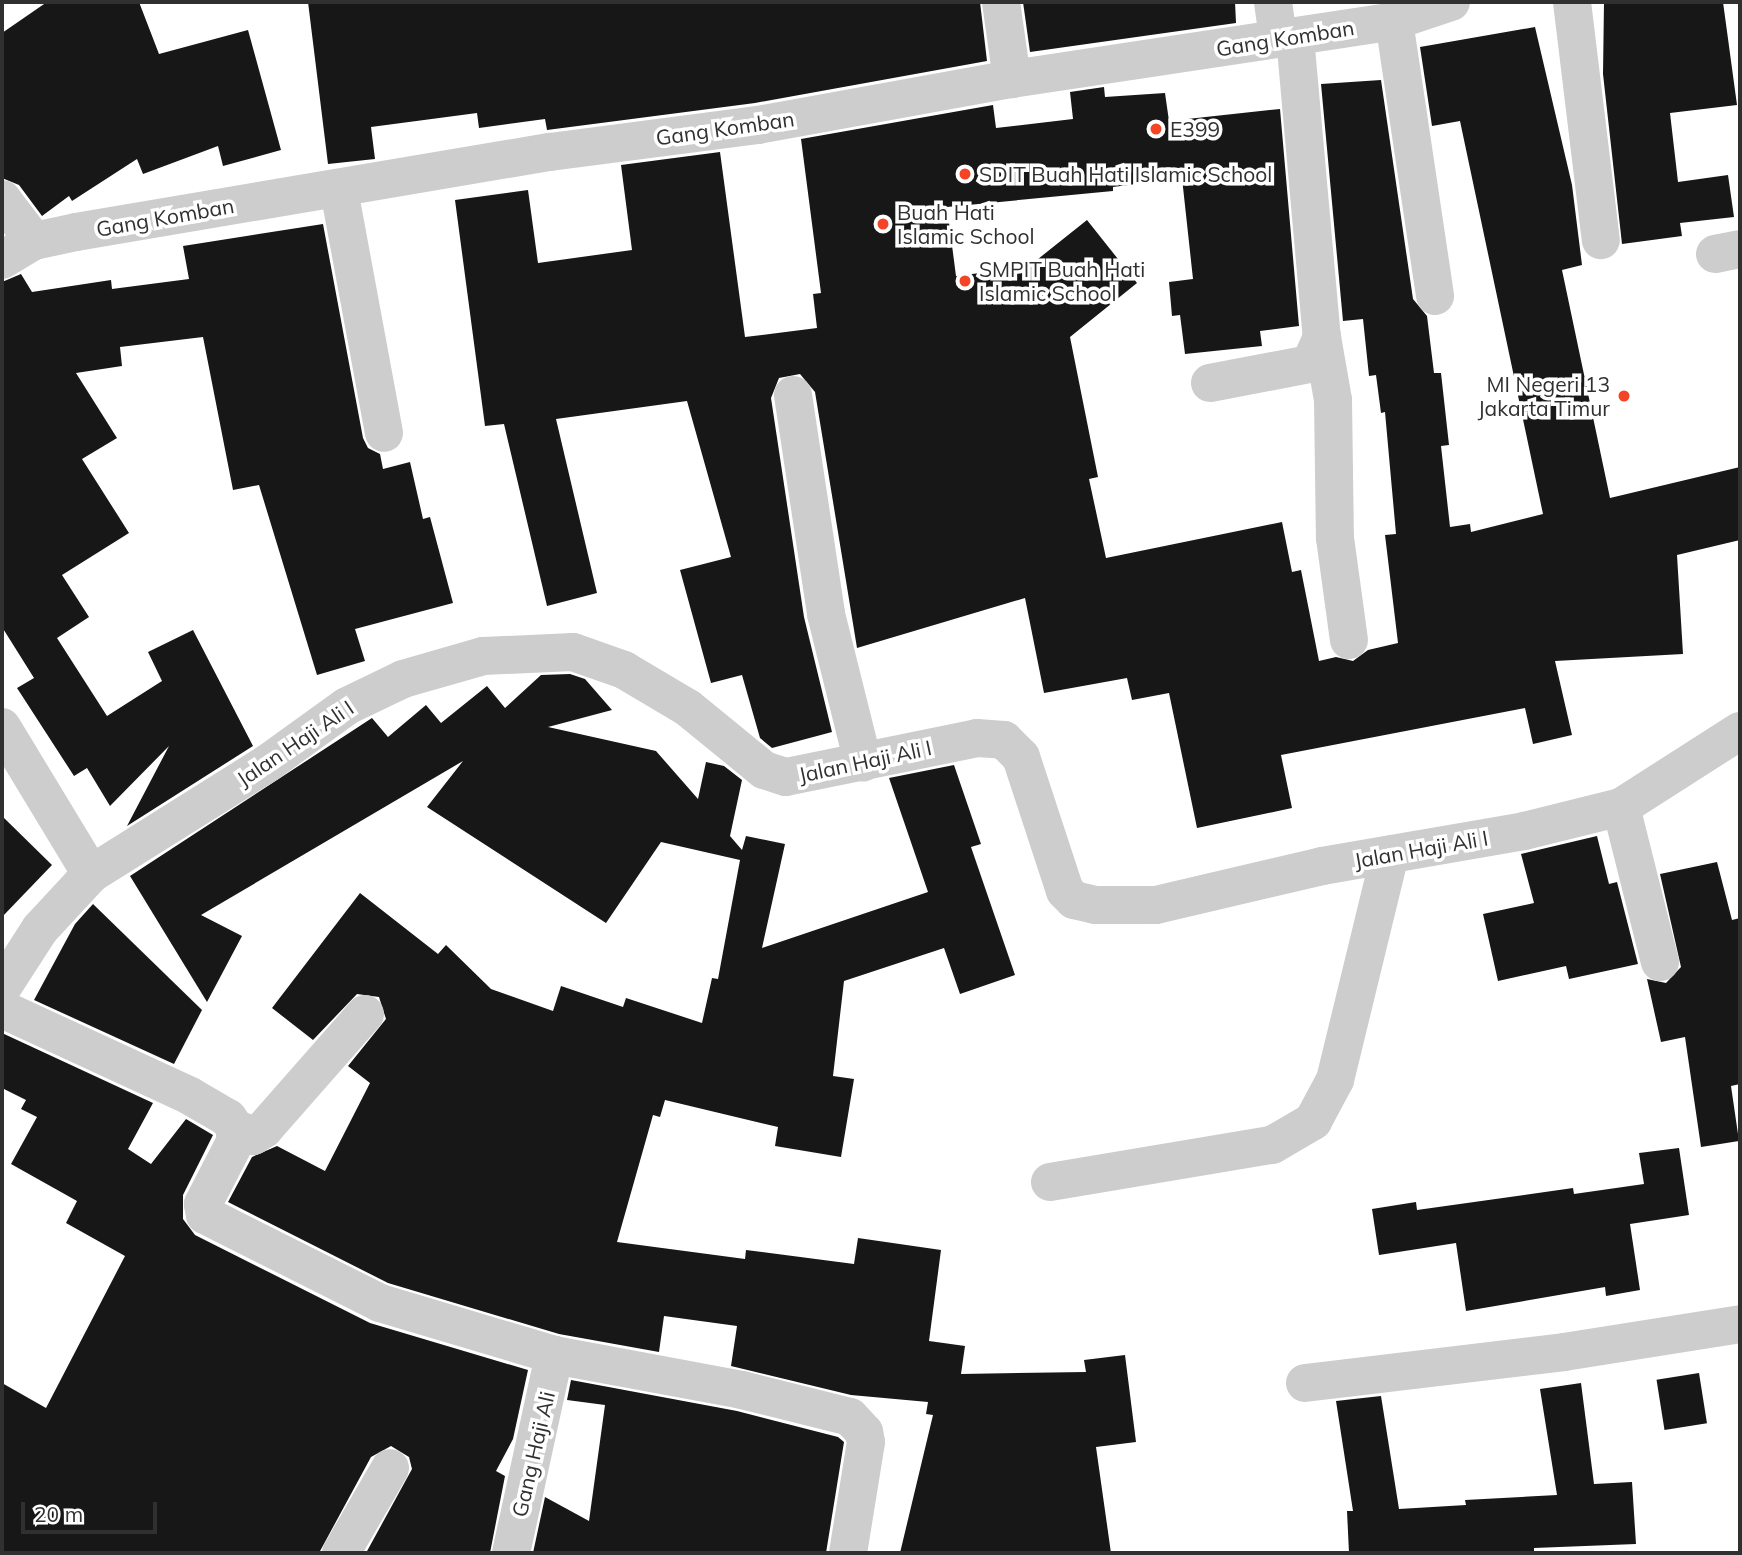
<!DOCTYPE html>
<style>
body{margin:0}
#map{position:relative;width:1742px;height:1555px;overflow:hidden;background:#fff;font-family:Mulish,sans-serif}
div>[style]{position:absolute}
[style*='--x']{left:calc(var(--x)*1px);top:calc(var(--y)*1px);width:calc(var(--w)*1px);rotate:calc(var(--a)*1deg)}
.building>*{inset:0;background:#171717;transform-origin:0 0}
.street>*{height:38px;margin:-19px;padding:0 19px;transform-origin:19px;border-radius:19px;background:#cdcdcd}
.dots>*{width:19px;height:19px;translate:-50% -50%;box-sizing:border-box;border:4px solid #fff;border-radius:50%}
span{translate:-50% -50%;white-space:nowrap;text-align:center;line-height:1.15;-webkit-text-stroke:7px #fff;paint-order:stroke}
.street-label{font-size:21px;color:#303030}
.poi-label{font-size:21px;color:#303030}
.left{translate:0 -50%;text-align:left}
.right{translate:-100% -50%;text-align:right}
.frame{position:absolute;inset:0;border:4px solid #303030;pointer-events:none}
.scale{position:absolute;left:21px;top:1502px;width:136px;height:32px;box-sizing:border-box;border:4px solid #303030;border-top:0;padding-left:9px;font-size:21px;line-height:24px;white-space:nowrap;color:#303030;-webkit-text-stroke:5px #fff;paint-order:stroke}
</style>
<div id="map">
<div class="building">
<i style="clip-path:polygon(47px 2px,139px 2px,159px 54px,248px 30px,281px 150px,223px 166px,218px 146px,143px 174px,137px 159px,72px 201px,69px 196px,42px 216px,19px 185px,2px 178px,2px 33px)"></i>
<i style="clip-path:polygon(308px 2px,980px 2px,987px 61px,755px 103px,547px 130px,545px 119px,479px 128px,477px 113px,371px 127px,375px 159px,328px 164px)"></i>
<i style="clip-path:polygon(1023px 2px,1235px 2px,1236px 23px,1030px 52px)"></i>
<i style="clip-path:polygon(1604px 2px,1723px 2px,1737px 105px,1670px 113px,1678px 182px,1728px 175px,1734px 217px,1680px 223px,1682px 236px,1622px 244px,1603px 74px)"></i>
<i style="clip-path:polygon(1535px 27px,1572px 185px,1582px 265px,1562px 270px,1610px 498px,1740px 467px,1740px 540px,1677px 555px,1683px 654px,1555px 661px,1572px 735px,1533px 744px,1525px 708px,1281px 755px,1292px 808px,1197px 828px,1169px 693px,1132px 700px,1127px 678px,1044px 693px,1025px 598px,857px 648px,815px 392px,800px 374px,779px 378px,771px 398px,804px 617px,832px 732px,772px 748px,760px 738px,742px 675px,711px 683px,680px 570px,731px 557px,687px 401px,556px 419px,597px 593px,547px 606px,504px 424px,485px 426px,455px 200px,528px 190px,538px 263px,632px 250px,621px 165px,720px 152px,745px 337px,817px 328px,813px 294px,821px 293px,801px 139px,993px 105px,996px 128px,1073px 119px,1070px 92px,1104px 87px,1105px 97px,1165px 93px,1169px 121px,1280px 109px,1299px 326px,1260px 331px,1262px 346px,1185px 354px,1180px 315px,1172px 316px,1169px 282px,1193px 279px,1182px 178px,1113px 187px,1113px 191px,947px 207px,956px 276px,1028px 267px,1087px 220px,1137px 283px,1070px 337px,1098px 477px,1089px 479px,1106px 558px,1282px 522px,1292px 572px,1301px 570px,1319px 661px,1336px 657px,1353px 661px,1368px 650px,1398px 643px,1385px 535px,1396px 534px,1385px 412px,1381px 413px,1376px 375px,1369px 376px,1363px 319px,1343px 321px,1321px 84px,1381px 80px,1413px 299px,1427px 316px,1434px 373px,1441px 373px,1449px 445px,1441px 446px,1450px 527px,1470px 524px,1471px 532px,1543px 514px,1460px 121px,1432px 126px,1420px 47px)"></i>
<i style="clip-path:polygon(323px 224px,363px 438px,368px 448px,380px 454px,383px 469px,410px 462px,423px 519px,430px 517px,453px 603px,355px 629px,365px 661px,317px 675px,259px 485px,233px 490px,203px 337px,120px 347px,122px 366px,76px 373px,117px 438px,82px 459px,129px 533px,62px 575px,89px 617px,57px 638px,107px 716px,162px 681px,148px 652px,193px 630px,253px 746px,127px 826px,169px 746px,110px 806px,87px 768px,74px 776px,17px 688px,34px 678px,2px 627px,2px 282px,21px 274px,32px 292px,111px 280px,112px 289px,189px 279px,183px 246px)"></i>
<i style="clip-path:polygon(570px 674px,585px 679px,612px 710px,548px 727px,656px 751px,698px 799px,706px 762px,724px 766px,742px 780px,730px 836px,742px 850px,746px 836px,785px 844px,762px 948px,928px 892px,889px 778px,954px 765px,981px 844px,971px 847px,1015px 975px,960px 994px,944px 948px,844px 981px,833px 1076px,854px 1079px,841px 1157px,775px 1146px,778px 1127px,665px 1100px,660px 1117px,653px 1115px,617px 1242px,745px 1259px,746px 1250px,854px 1264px,858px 1238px,941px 1250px,929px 1341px,965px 1346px,961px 1374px,1086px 1372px,1084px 1360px,1125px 1355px,1136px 1442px,1096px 1447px,1111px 1553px,900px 1553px,933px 1415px,926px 1414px,928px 1402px,851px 1395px,731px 1366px,737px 1326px,664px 1316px,659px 1352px,559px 1334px,388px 1283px,228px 1202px,252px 1157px,277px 1146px,325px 1171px,370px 1083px,348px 1066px,386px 1019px,379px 997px,357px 994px,313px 1040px,272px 1008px,360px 893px,438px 954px,446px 945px,491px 989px,553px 1011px,561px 986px,623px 1007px,626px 998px,702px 1023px,712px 978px,718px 979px,740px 860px,661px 842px,606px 923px,427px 807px,463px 761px,201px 915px,242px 936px,207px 1002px,130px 876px,372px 718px,388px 737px,426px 705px,441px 723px,487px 686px,505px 708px,541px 675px)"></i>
<i style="clip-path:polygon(2px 816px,52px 865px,2px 917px)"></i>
<i style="clip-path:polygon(1597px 836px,1609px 884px,1617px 882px,1638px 964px,1569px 979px,1566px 966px,1498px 981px,1483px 914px,1534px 903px,1521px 854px)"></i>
<i style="clip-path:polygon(1717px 862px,1732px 920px,1740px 918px,1740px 1084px,1731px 1086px,1739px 1141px,1701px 1147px,1685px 1037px,1661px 1042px,1647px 979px,1666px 983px,1681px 967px,1660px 874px)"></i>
<i style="clip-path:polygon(93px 904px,202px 1010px,174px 1064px,34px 1000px,75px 924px)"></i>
<i style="clip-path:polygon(2px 1033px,153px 1103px,128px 1149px,151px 1164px,186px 1119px,213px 1135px,183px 1195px,183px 1219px,195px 1235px,370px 1323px,528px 1370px,513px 1439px,496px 1471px,505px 1476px,490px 1553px,366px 1553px,412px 1469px,409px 1457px,391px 1446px,371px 1457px,319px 1553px,2px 1553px,2px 1383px,46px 1408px,125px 1256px,66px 1223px,77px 1201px,11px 1164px,37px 1117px,21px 1109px,26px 1100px,2px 1088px)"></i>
<i style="clip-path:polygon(1679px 1148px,1689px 1215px,1630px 1224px,1640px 1290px,1606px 1296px,1605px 1287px,1466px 1311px,1456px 1243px,1379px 1255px,1372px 1209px,1416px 1202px,1417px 1210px,1573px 1188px,1574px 1194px,1644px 1184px,1639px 1153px)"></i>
<i style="left:1699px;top:1373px;width:51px;height:43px;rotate:81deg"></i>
<i style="clip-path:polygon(571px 1380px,737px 1411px,838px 1437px,844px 1442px,826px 1553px,533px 1553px,545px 1497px,589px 1521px,605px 1405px,567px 1400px)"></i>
<i style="clip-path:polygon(1581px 1383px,1594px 1484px,1632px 1482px,1636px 1544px,1534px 1548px,1534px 1553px,1349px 1553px,1347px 1511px,1353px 1511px,1336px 1401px,1381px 1396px,1399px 1509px,1466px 1505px,1465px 1500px,1557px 1495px,1540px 1389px)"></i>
</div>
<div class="street">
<i style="--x:1001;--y:2;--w:78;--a:81.9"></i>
<i style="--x:1273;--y:2;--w:37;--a:82"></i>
<i style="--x:1572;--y:2;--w:240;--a:83.1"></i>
<i style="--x:1394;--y:21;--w:278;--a:81.5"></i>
<i style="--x:1295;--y:37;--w:301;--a:84.9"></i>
<i style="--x:1322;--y:337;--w:64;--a:80.1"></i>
<i style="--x:1333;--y:400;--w:138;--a:89.2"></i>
<i style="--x:1335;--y:538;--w:103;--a:82.2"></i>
<i style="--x:339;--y:190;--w:247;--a:79.5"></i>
<i style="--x:2;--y:199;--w:53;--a:52.7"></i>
<i style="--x:1715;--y:254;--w:25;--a:-11"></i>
<i style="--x:2;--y:260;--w:37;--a:-31"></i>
<i style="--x:34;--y:241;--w:43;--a:-12.1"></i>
<i style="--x:76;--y:232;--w:481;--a:-9.6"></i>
<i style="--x:550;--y:152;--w:210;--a:-7.4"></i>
<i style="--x:758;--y:125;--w:258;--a:-10.3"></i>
<i style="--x:1012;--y:79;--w:386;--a:-8.6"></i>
<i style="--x:1394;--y:21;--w:60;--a:-18.4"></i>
<i style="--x:1210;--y:383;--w:102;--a:-10.8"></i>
<i style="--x:1310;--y:364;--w:30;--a:-66"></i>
<i style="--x:793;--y:395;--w:221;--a:81.4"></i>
<i style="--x:826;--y:614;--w:153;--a:76"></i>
<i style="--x:2;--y:727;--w:172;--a:58.8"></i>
<i style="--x:1621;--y:807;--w:160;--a:75.9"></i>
<i style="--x:2;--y:988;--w:70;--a:-57.2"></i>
<i style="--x:40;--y:929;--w:75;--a:-47.2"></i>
<i style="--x:91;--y:874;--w:209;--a:-32.1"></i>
<i style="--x:268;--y:763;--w:97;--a:-35.8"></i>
<i style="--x:347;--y:706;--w:62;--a:-25.7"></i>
<i style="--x:403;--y:679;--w:83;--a:-16"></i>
<i style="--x:483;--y:656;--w:90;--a:-2.5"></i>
<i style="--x:573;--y:652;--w:54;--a:19.4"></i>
<i style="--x:624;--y:670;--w:74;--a:30.7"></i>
<i style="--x:688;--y:708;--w:98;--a:39.2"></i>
<i style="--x:764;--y:770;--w:23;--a:18"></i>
<i style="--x:786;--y:777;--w:195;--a:-11.5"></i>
<i style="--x:977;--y:738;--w:27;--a:4"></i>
<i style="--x:1004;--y:740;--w:24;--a:45"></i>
<i style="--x:1021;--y:757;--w:141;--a:71.8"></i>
<i style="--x:1065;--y:891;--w:13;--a:45"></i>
<i style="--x:1074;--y:900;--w:22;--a:13"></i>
<i style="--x:1095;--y:905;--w:61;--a:0"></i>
<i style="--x:1156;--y:905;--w:171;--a:-13.2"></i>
<i style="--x:1322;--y:866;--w:205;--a:-9.8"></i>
<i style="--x:1524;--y:831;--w:100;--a:-13.9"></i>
<i style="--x:1621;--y:807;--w:141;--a:-32.6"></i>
<i style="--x:2;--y:1009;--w:207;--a:24.8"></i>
<i style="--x:190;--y:1096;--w:44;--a:30.1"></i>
<i style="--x:228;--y:1118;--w:12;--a:55"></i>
<i style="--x:235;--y:1128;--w:14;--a:90"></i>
<i style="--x:235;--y:1142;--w:70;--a:117.3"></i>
<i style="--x:203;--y:1204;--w:11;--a:80"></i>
<i style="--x:205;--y:1215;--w:196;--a:26.7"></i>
<i style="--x:380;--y:1303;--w:182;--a:16.6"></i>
<i style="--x:554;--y:1355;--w:191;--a:10.5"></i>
<i style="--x:742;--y:1390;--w:111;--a:14"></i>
<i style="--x:850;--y:1417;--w:21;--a:47"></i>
<i style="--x:864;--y:1432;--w:10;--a:79"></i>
<i style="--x:866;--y:1442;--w:112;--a:99.2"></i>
<i style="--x:235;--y:1128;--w:20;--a:24"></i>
<i style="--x:253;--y:1136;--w:13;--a:-32"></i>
<i style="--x:264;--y:1129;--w:153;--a:-48.7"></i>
<i style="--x:1050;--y:1182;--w:225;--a:-9.5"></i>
<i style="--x:1272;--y:1145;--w:48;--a:-30.3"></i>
<i style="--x:1313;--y:1121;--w:47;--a:-61.8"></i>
<i style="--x:1335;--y:1080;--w:232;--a:-76.3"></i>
<i style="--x:1305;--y:1383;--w:261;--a:-6.8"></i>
<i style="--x:1564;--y:1352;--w:178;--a:-9"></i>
<i style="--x:341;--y:1553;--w:98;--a:-60"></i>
<i style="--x:511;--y:1553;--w:203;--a:-77.7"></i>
</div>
<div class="dots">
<i style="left:1156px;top:129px;background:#f34426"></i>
<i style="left:965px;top:174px;background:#f34426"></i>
<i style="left:883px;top:224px;background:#f34426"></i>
<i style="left:965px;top:281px;background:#f34426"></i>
<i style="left:1624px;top:396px;background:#f34426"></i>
</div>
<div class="street-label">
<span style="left:1285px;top:38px;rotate:-9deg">Gang Komban</span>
<span style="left:725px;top:128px;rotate:-8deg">Gang Komban</span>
<span style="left:165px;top:217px;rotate:-10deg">Gang Komban</span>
<span style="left:295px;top:743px;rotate:-34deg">Jalan Haji Ali I</span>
<span style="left:865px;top:761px;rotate:-12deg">Jalan Haji Ali I</span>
<span style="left:1421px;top:849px;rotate:-10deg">Jalan Haji Ali I</span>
<span style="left:533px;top:1454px;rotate:-77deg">Gang Haji Ali</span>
</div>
<div class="poi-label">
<span class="left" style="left:1170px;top:129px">E399</span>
<span class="left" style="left:979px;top:174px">SDIT Buah Hati Islamic School</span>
<span class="left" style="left:897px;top:224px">Buah Hati<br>Islamic School</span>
<span class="left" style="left:979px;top:281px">SMPIT Buah Hati<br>Islamic School</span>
<span class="right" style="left:1610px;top:396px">MI Negeri 13<br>Jakarta Timur</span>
</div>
<div class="frame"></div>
<div class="scale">20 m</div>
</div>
